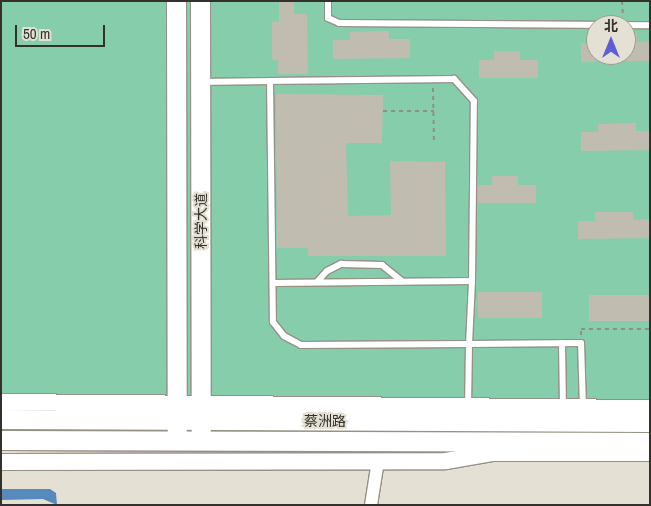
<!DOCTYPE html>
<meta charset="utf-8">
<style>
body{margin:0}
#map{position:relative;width:651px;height:506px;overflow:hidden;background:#e4e0d3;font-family:"Archivo Narrow","Noto Sans SC",sans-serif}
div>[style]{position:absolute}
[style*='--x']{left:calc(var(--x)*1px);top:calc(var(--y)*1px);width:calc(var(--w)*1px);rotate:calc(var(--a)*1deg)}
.green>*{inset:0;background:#86cdac}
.water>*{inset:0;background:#5689bc}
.building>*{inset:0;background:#c0bdb0;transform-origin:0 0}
.path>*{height:2px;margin-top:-1px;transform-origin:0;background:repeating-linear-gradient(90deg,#928f85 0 4px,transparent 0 8px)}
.roads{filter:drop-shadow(1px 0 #959185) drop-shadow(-1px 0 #959185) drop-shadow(0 1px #959185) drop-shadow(0 -1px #959185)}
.service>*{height:6px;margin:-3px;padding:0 3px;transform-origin:3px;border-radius:3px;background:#fff}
.minor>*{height:12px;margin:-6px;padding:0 6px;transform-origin:6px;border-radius:6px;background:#fff}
.tertiary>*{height:16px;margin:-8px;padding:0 8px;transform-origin:8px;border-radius:8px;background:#fff}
.secondary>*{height:19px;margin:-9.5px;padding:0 9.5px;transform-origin:9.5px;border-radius:9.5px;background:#fff}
span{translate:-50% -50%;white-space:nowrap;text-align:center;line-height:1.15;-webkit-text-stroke:4px #e4e0d3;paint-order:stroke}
.street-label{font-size:14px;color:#33312c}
.frame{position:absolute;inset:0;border:2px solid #33312c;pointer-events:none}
.north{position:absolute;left:586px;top:15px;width:50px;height:50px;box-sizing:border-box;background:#e4e0d3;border:1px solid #9d9a90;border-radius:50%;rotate:0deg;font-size:14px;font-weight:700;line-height:20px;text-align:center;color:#33312c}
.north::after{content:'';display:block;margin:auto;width:18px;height:22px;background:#605ed6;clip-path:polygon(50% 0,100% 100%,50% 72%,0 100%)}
.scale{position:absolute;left:15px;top:25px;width:90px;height:22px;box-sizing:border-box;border:2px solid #33312c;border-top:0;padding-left:6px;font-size:15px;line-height:18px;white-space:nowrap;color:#33312c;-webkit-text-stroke:4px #e4e0d3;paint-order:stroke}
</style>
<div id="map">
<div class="green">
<i style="clip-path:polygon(evenodd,1px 1px,650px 1px,650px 408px,1px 420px,1px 1px,596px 25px,626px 25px,626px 55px,596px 55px,596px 25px)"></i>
</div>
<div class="water">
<i style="clip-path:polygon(1px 489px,50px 489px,56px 493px,57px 505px,43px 499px,1px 500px)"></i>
</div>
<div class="building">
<i style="clip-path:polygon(279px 1px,294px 1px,294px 14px,307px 14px,308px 74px,278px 74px,278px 60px,272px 60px,272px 22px,279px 22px)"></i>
<i style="clip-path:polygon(389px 31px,389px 39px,410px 39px,410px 58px,333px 59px,333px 40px,350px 40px,350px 32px)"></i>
<i style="clip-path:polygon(626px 34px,637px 34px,637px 42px,650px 42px,650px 61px,626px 61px)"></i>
<i style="left:581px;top:43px;width:15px;height:19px"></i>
<i style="clip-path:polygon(494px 51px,520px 51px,520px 60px,538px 60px,538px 78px,479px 78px,479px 60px,494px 60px)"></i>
<i style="clip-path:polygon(276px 94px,383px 95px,382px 143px,346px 143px,348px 216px,391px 215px,390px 161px,445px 162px,446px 256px,308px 256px,308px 248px,277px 248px)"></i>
<i style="clip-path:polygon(636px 123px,636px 131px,650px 131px,650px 150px,581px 151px,581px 132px,598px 132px,598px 124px)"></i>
<i style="clip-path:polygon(492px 176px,518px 176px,518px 185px,536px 185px,536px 203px,478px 203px,478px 185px,492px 185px)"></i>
<i style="clip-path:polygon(595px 212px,633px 212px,634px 220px,650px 219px,650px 238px,578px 239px,578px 221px,595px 221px)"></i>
<i style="left:542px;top:292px;width:26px;height:64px;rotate:90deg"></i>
<i style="left:650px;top:295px;width:26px;height:61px;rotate:90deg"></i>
</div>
<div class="path">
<i style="--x:622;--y:1;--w:15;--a:86"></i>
<i style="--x:433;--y:88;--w:55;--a:89"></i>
<i style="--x:383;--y:111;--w:51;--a:0"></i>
<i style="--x:581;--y:335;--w:6;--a:-90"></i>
<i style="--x:581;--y:329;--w:69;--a:0"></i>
</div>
<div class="roads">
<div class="service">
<i style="--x:328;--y:1;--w:17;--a:90"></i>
<i style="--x:328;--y:18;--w:12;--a:24"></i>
<i style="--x:339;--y:23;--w:311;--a:0.4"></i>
<i style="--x:201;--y:82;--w:69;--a:-0.8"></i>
<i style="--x:472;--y:281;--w:63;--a:92.7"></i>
<i style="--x:469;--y:344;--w:112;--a:-0.5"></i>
<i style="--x:581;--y:343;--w:65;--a:88.2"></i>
<i style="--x:317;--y:282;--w:15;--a:-48"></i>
<i style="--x:327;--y:271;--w:16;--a:-27"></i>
<i style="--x:341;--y:264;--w:41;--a:1.4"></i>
<i style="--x:382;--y:265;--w:26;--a:39"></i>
<i style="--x:273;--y:283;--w:199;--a:-0.6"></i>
<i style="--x:472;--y:281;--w:180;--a:-89.4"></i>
<i style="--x:474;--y:101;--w:30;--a:-132"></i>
<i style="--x:454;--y:79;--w:184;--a:179.4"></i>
<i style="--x:270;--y:81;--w:241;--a:89.3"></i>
<i style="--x:273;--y:322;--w:18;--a:52"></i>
<i style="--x:284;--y:336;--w:19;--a:28"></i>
<i style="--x:301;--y:345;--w:168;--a:-0.3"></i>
<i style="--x:469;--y:344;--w:61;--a:90.9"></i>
<i style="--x:562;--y:343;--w:63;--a:89.1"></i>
</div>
<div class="minor">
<i style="--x:371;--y:505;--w:45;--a:-81"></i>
</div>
<div class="tertiary">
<i style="--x:1;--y:402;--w:649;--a:0.53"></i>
<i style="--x:1;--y:462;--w:445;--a:-0.1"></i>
<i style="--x:446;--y:461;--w:48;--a:-9.7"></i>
<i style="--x:493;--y:453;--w:157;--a:0"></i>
</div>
<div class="secondary">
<i style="--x:176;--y:1;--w:431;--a:89.9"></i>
<i style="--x:200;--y:1;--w:432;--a:89.9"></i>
<i style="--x:1;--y:419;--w:649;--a:0.26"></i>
<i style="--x:1;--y:440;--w:649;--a:0.18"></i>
</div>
</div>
<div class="street-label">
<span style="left:201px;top:221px;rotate:-90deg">科学大道</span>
<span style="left:325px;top:421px">蔡洲路</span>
</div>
<div class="frame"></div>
<div class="north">北</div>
<div class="scale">50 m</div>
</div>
